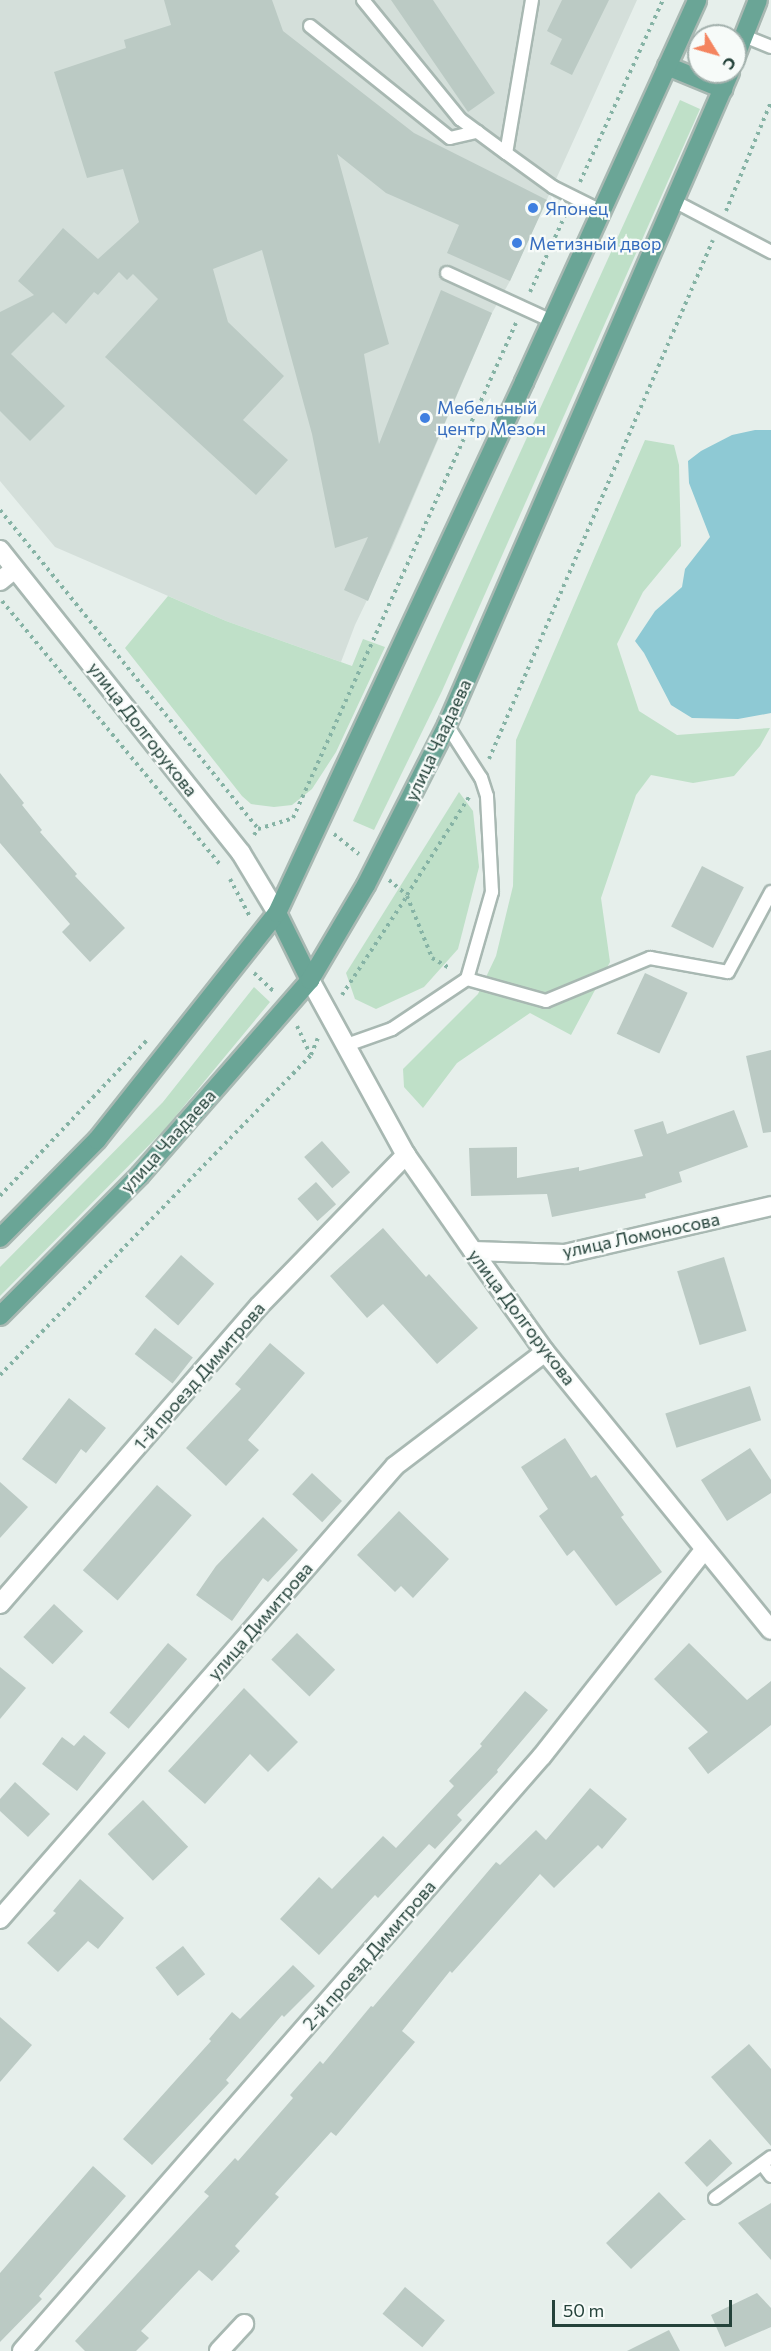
<!DOCTYPE html>
<meta charset="utf-8">
<style>
body{margin:0}
#map{position:relative;width:771px;height:2351px;overflow:hidden;background:#e6efeb;font-family:Commissioner,sans-serif}
div>[style]{position:absolute}
[style*='--x']{left:calc(var(--x)*1px);top:calc(var(--y)*1px);width:calc(var(--w)*1px);rotate:calc(var(--a)*1deg)}
.built>*{inset:0;background:#d4dfda}
.green>*{inset:0;background:#bfe0c8}
.water>*{inset:0;background:#8ec9d4}
.building>*{inset:0;background:#bbcac4;transform-origin:0 0}
.path>*{height:4px;margin-top:-2px;transform-origin:0;background:repeating-linear-gradient(90deg,#86b3a5 0 3px,transparent 0 7.5px)}
.roads{filter:drop-shadow(2px 0 #a8b8b2) drop-shadow(-2px 0 #a8b8b2) drop-shadow(0 2px #a8b8b2) drop-shadow(0 -2px #a8b8b2)}
.lane>*{height:12px;margin:-6px;padding:0 6px;transform-origin:6px;border-radius:6px;background:#fff}
.street>*{height:18px;margin:-9px;padding:0 9px;transform-origin:9px;border-radius:9px;background:#fff}
.secondary>*{height:18px;margin:-9px;padding:0 9px;transform-origin:9px;border-radius:9px;background:#fff}
.primary>*{height:18px;margin:-9px;padding:0 9px;transform-origin:9px;border-radius:9px;background:#6aa596}
.dots>*{width:16px;height:16px;translate:-50% -50%;box-sizing:border-box;border:3px solid #f7fbf9;border-radius:50%}
span{translate:-50% -50%;white-space:nowrap;text-align:center;line-height:1.15;-webkit-text-stroke:4.5px #f7fbf9;paint-order:stroke}
.shop-label{font-size:18px;color:#366cbe}
.left{translate:0 -50%;text-align:left}
.street-label{font-size:18px;color:#24423a}
.north{position:absolute;left:687px;top:24px;width:60px;height:60px;box-sizing:border-box;background:#f7fbf9;border:2px solid #a3b1ad;border-radius:50%;rotate:127deg;font-size:16px;font-weight:700;line-height:24px;text-align:center;color:#24423a}
.north::after{content:'';display:block;margin:auto;width:21px;height:27px;background:#f4845f;clip-path:polygon(50% 0,100% 100%,50% 72%,0 100%)}
.scale{position:absolute;left:552px;top:2300px;width:180px;height:27px;box-sizing:border-box;border:3px solid #24423a;border-top:0;padding-left:8px;font-size:18px;line-height:21px;white-space:nowrap;color:#24423a;-webkit-text-stroke:4px #f7fbf9;paint-order:stroke}
</style>
<div id="map">
<div class="built">
<i style="clip-path:polygon(0 0,637px 0,510px 281px,492px 313px,392px 548px,355px 625px,341px 662px,226px 621px,55px 547px,0 481px)"></i>
</div>
<div class="green">
<i style="clip-path:polygon(680px 100px,700px 109px,442px 691px,374px 830px,353px 821px)"></i>
<i style="clip-path:polygon(645px 440px,674px 445px,679px 465px,681px 546px,643px 592px,617px 644px,639px 711px,677px 735px,770px 728px,760px 746px,734px 776px,693px 783px,651px 775px,636px 795px,601px 898px,610px 962px,571px 1035px,530px 1013px,457px 1063px,423px 1108px,404px 1087px,403px 1069px,478px 994px,496px 956px,513px 886px,516px 740px)"></i>
<i style="clip-path:polygon(168px 596px,226px 621px,352px 666px,363px 639px,385px 647px,336px 752px,312px 789px,292px 805px,274px 807px,251px 804px,242px 796px,125px 648px)"></i>
<i style="clip-path:polygon(459px 792px,473px 811px,479px 867px,458px 949px,424px 987px,376px 1009px,355px 999px,346px 973px)"></i>
<i style="clip-path:polygon(254px 987px,270px 1002px,165px 1129px,0 1296px,0 1267px,163px 1102px)"></i>
</div>
<div class="water">
<i style="clip-path:polygon(755px 430px,771px 430px,771px 713px,738px 719px,692px 718px,671px 705px,644px 653px,635px 641px,655px 611px,682px 587px,685px 569px,710px 537px,689px 483px,688px 461px,701px 451px,732px 435px)"></i>
</div>
<div class="building">
<i style="clip-path:polygon(164px 0,272px 0,283px 31px,414px 133px,547px 200px,510px 281px,447px 253px,459px 225px,386px 193px,337px 154px,389px 344px,364px 354px,379px 444px,441px 290px,492px 313px,368px 601px,344px 590px,368px 537px,335px 548px,312px 434px,262px 250px,213px 269px,228px 322px,284px 376px,243px 420px,288px 460px,256px 495px,105px 357px,158px 299px,133px 274px,127px 280px,119px 272px,98px 295px,94px 292px,66px 324px,53px 312px,11px 354px,65px 406px,30px 441px,0 411px,0 312px,34px 295px,18px 281px,63px 228px,98px 259px,139px 222px,123px 169px,87px 178px,54px 72px,126px 48px,124px 40px,171px 25px)"></i>
<i style="clip-path:polygon(391px 0,433px 0,495px 93px,468px 112px)"></i>
<i style="clip-path:polygon(562px 0,609px 0,572px 75px,550px 64px,562px 39px,547px 31px)"></i>
<i style="clip-path:polygon(0 773px,24px 803px,22px 805px,42px 830px,40px 832px,77px 874px,75px 876px,125px 928px,90px 962px,62px 932px,70px 924px,0 843px)"></i>
<i style="left:702px;top:866px;width:47px;height:68px;rotate:27deg"></i>
<i style="left:645px;top:973px;width:47px;height:67px;rotate:25deg"></i>
<i style="clip-path:polygon(771px 1050px,771px 1132px,763px 1133px,746px 1056px)"></i>
<i style="clip-path:polygon(734px 1110px,748px 1147px,679px 1172px,682px 1182px,645px 1194px,646px 1198px,552px 1217px,547px 1194px,471px 1196px,469px 1148px,517px 1147px,517px 1178px,579px 1167px,579px 1171px,643px 1156px,634px 1130px,663px 1121px,667px 1134px)"></i>
<i style="left:322px;top:1141px;width:42px;height:24px;rotate:48deg"></i>
<i style="left:316px;top:1182px;width:30px;height:25px;rotate:48deg"></i>
<i style="clip-path:polygon(383px 1228px,426px 1277px,429px 1274px,478px 1328px,437px 1364px,383px 1304px,367px 1318px,330px 1276px)"></i>
<i style="left:181px;top:1255px;width:44px;height:55px;rotate:41deg"></i>
<i style="left:724px;top:1257px;width:77px;height:49px;rotate:73deg"></i>
<i style="left:155px;top:1328px;width:48px;height:33px;rotate:38deg"></i>
<i style="clip-path:polygon(270px 1343px,305px 1373px,248px 1440px,259px 1450px,226px 1486px,186px 1448px,241px 1389px,235px 1384px)"></i>
<i style="left:750px;top:1386px;width:36px;height:89px;rotate:72deg"></i>
<i style="clip-path:polygon(69px 1398px,106px 1428px,86px 1453px,81px 1449px,56px 1484px,22px 1459px)"></i>
<i style="clip-path:polygon(565px 1438px,591px 1478px,596px 1475px,624px 1515px,621px 1517px,662px 1572px,616px 1606px,574px 1550px,567px 1556px,539px 1516px,548px 1509px,521px 1467px)"></i>
<i style="clip-path:polygon(750px 1448px,771px 1480px,771px 1493px,727px 1521px,701px 1480px)"></i>
<i style="left:312px;top:1473px;width:41px;height:29px;rotate:43deg"></i>
<i style="clip-path:polygon(0 1482px,28px 1507px,0 1538px)"></i>
<i style="left:157px;top:1485px;width:46px;height:113px;rotate:41deg"></i>
<i style="clip-path:polygon(399px 1511px,449px 1559px,413px 1598px,401px 1586px,395px 1592px,357px 1555px)"></i>
<i style="clip-path:polygon(263px 1517px,298px 1550px,268px 1582px,263px 1578px,232px 1621px,196px 1595px,216px 1566px)"></i>
<i style="left:54px;top:1604px;width:40px;height:45px;rotate:43deg"></i>
<i style="left:297px;top:1633px;width:53px;height:37px;rotate:44deg"></i>
<i style="left:168px;top:1643px;width:25px;height:91px;rotate:40deg"></i>
<i style="clip-path:polygon(689px 1643px,747px 1700px,771px 1681px,771px 1725px,708px 1774px,688px 1748px,708px 1732px,654px 1679px)"></i>
<i style="clip-path:polygon(0 1667px,26px 1688px,0 1719px)"></i>
<i style="clip-path:polygon(244px 1688px,298px 1742px,268px 1772px,250px 1754px,205px 1804px,168px 1771px)"></i>
<i style="clip-path:polygon(525px 1691px,548px 1710px,497px 1770px,498px 1772px,457px 1815px,462px 1820px,435px 1849px,429px 1844px,378px 1898px,375px 1895px,319px 1955px,280px 1919px,319px 1877px,332px 1889px,383px 1836px,396px 1848px,454px 1786px,449px 1781px,482px 1746px,480px 1744px)"></i>
<i style="clip-path:polygon(84px 1735px,106px 1753px,77px 1791px,42px 1764px,62px 1737px,74px 1746px)"></i>
<i style="clip-path:polygon(15px 1782px,50px 1814px,28px 1837px,0 1811px,0 1799px)"></i>
<i style="clip-path:polygon(590px 1788px,627px 1819px,602px 1849px,598px 1845px,554px 1888px,540px 1874px,452px 1973px,450px 1971px,402px 2031px,415px 2042px,336px 2136px,331px 2132px,275px 2194px,279px 2197px,235px 2246px,240px 2251px,212px 2281px,199px 2270px,141px 2331px,149px 2338px,136px 2351px,85px 2351px,75px 2341px,209px 2196px,204px 2192px,235px 2158px,238px 2161px,293px 2098px,290px 2095px,320px 2061px,323px 2064px,371px 2006px,373px 2007px,496px 1862px,500px 1865px,536px 1830px,546px 1840px)"></i>
<i style="left:143px;top:1800px;width:65px;height:49px;rotate:46deg"></i>
<i style="clip-path:polygon(80px 1879px,124px 1918px,98px 1949px,88px 1941px,58px 1972px,27px 1943px,56px 1913px,53px 1911px)"></i>
<i style="left:183px;top:1946px;width:36px;height:35px;rotate:52deg"></i>
<i style="clip-path:polygon(293px 1965px,315px 1986px,284px 2017px,282px 2015px,226px 2080px,229px 2083px,152px 2165px,123px 2139px,211px 2041px,209px 2039px,232px 2012px,240px 2019px)"></i>
<i style="clip-path:polygon(0 2017px,32px 2045px,0 2082px)"></i>
<i style="clip-path:polygon(749px 2044px,771px 2069px,771px 2146px,711px 2077px)"></i>
<i style="left:710px;top:2139px;width:33px;height:35px;rotate:47deg"></i>
<i style="clip-path:polygon(93px 2166px,126px 2196px,39px 2296px,42px 2299px,0 2342px,0 2273px)"></i>
<i style="clip-path:polygon(659px 2192px,686px 2220px,683px 2220px,631px 2269px,606px 2243px)"></i>
<i style="clip-path:polygon(771px 2203px,771px 2260px,738px 2223px)"></i>
<i style="left:405px;top:2287px;width:52px;height:35px;rotate:40deg"></i>
<i style="clip-path:polygon(757px 2293px,771px 2308px,771px 2327px,725px 2347px,711px 2315px)"></i>
<i style="clip-path:polygon(669px 2330px,680px 2351px,627px 2351px)"></i>
</div>
<div class="path">
<i style="--x:580;--y:182;--w:200;--a:-65.5"></i>
<i style="--x:726;--y:211;--w:118;--a:-67.6"></i>
<i style="--x:530;--y:292;--w:89;--a:-65.4"></i>
<i style="--x:0;--y:510;--w:410;--a:51"></i>
<i style="--x:2;--y:601;--w:344;--a:50.4"></i>
<i style="--x:489;--y:759;--w:565;--a:-66.66"></i>
<i style="--x:334;--y:834;--w:32;--a:39"></i>
<i style="--x:254;--y:835;--w:7;--a:-56"></i>
<i style="--x:258;--y:829;--w:37;--a:-17"></i>
<i style="--x:293;--y:818;--w:543;--a:-65.75"></i>
<i style="--x:230;--y:879;--w:41;--a:62.2"></i>
<i style="--x:389;--y:880;--w:23;--a:40"></i>
<i style="--x:407;--y:895;--w:116;--a:-57.7"></i>
<i style="--x:407;--y:896;--w:67;--a:68"></i>
<i style="--x:432;--y:958;--w:22;--a:30"></i>
<i style="--x:254;--y:973;--w:26;--a:43"></i>
<i style="--x:342;--y:995;--w:118;--a:-56.7"></i>
<i style="--x:297;--y:1026;--w:31;--a:65"></i>
<i style="--x:0;--y:1196;--w:214;--a:-46.7"></i>
<i style="--x:0;--y:1375;--w:446;--a:-45.8"></i>
<i style="--x:311;--y:1055;--w:18;--a:-68"></i>
</div>
<div class="roads">
<div class="lane">
<i style="--x:363;--y:0;--w:154;--a:50.8"></i>
<i style="--x:460;--y:119;--w:57;--a:36.5"></i>
<i style="--x:532;--y:0;--w:155;--a:99.6"></i>
<i style="--x:506;--y:153;--w:58;--a:35.9"></i>
<i style="--x:553;--y:187;--w:54;--a:26.6"></i>
<i style="--x:310;--y:26;--w:179;--a:38.7"></i>
<i style="--x:450;--y:138;--w:28;--a:-13"></i>
<i style="--x:744;--y:36;--w:29;--a:22"></i>
<i style="--x:674;--y:201;--w:110;--a:27.7"></i>
<i style="--x:447;--y:273;--w:115;--a:24.6"></i>
<i style="--x:467;--y:979;--w:82;--a:15.6"></i>
<i style="--x:546;--y:1001;--w:113;--a:-22.5"></i>
<i style="--x:650;--y:958;--w:79;--a:10.2"></i>
<i style="--x:728;--y:972;--w:91;--a:-61.7"></i>
<i style="--x:344;--y:1046;--w:51;--a:-19.5"></i>
<i style="--x:392;--y:1029;--w:90;--a:-33.7"></i>
<i style="--x:467;--y:979;--w:91;--a:-74"></i>
<i style="--x:492;--y:892;--w:96;--a:-93"></i>
<i style="--x:487;--y:796;--w:19;--a:-108"></i>
<i style="--x:481;--y:778;--w:63;--a:-122.7"></i>
<i style="--x:762;--y:2164;--w:15;--a:53"></i>
<i style="--x:715;--y:2198;--w:69;--a:-36.2"></i>
</div>
<div class="street">
<i style="--x:0;--y:550;--w:387;--a:51.5"></i>
<i style="--x:241;--y:853;--w:70;--a:59"></i>
<i style="--x:0;--y:581;--w:19;--a:-39"></i>
<i style="--x:0;--y:1604;--w:395;--a:-49"></i>
<i style="--x:259;--y:1306;--w:211;--a:-45.8"></i>
<i style="--x:0;--y:1919;--w:601;--a:-48.91"></i>
<i style="--x:395;--y:1466;--w:188;--a:-37.2"></i>
<i style="--x:22;--y:2351;--w:790;--a:-48.85"></i>
<i style="--x:542;--y:1756;--w:263;--a:-51.8"></i>
<i style="--x:219;--y:2351;--w:37;--a:-47"></i>
</div>
<div class="secondary">
<i style="--x:310;--y:980;--w:200;--a:61.3"></i>
<i style="--x:406;--y:1155;--w:117;--a:55.1"></i>
<i style="--x:473;--y:1251;--w:124;--a:54.5"></i>
<i style="--x:545;--y:1352;--w:358;--a:50.9"></i>
<i style="--x:473;--y:1251;--w:92;--a:1.9"></i>
<i style="--x:565;--y:1254;--w:212;--a:-13.1"></i>
</div>
<div class="primary">
<i style="--x:735;--y:58;--w:62;--a:-68.4"></i>
<i style="--x:667;--y:66;--w:61;--a:22.3"></i>
<i style="--x:277;--y:913;--w:75;--a:63.8"></i>
<i style="--x:0;--y:1238;--w:138;--a:-45.3"></i>
<i style="--x:97;--y:1140;--w:290;--a:-51.6"></i>
<i style="--x:277;--y:913;--w:586;--a:-65.05"></i>
<i style="--x:524;--y:382;--w:419;--a:-65.6"></i>
<i style="--x:0;--y:1316;--w:199;--a:-45.2"></i>
<i style="--x:140;--y:1175;--w:259;--a:-48.9"></i>
<i style="--x:310;--y:980;--w:110;--a:-59.5"></i>
<i style="--x:366;--y:885;--w:179;--a:-63.1"></i>
<i style="--x:447;--y:725;--w:712;--a:-66.57"></i>
</div>
</div>
<div class="dots">
<i style="left:533px;top:208px;background:#3f7fe0"></i>
<i style="left:517px;top:243px;background:#3f7fe0"></i>
<i style="left:425px;top:418px;background:#3f7fe0"></i>
</div>
<div class="shop-label">
<span class="left" style="left:545px;top:208px">Японец</span>
<span class="left" style="left:529px;top:243px">Метизный двор</span>
<span class="left" style="left:437px;top:418px">Мебельный<br>центр Мезон</span>
</div>
<div class="street-label">
<span style="left:143px;top:729px;rotate:52deg">улица Долгорукова</span>
<span style="left:438px;top:740px;rotate:-65deg">улица Чаадаева</span>
<span style="left:168px;top:1141px;rotate:-48deg">улица Чаадаева</span>
<span style="left:641px;top:1235px;rotate:-12deg">улица Ломоносова</span>
<span style="left:522px;top:1317px;rotate:53deg">улица Долгорукова</span>
<span style="left:199px;top:1376px;rotate:-49deg">1-й проезд Димитрова</span>
<span style="left:260px;top:1621px;rotate:-49deg">улица Димитрова</span>
<span style="left:369px;top:1955px;rotate:-49deg">2-й проезд Димитрова</span>
</div>
<div class="north">С</div>
<div class="scale">50 m</div>
</div>
